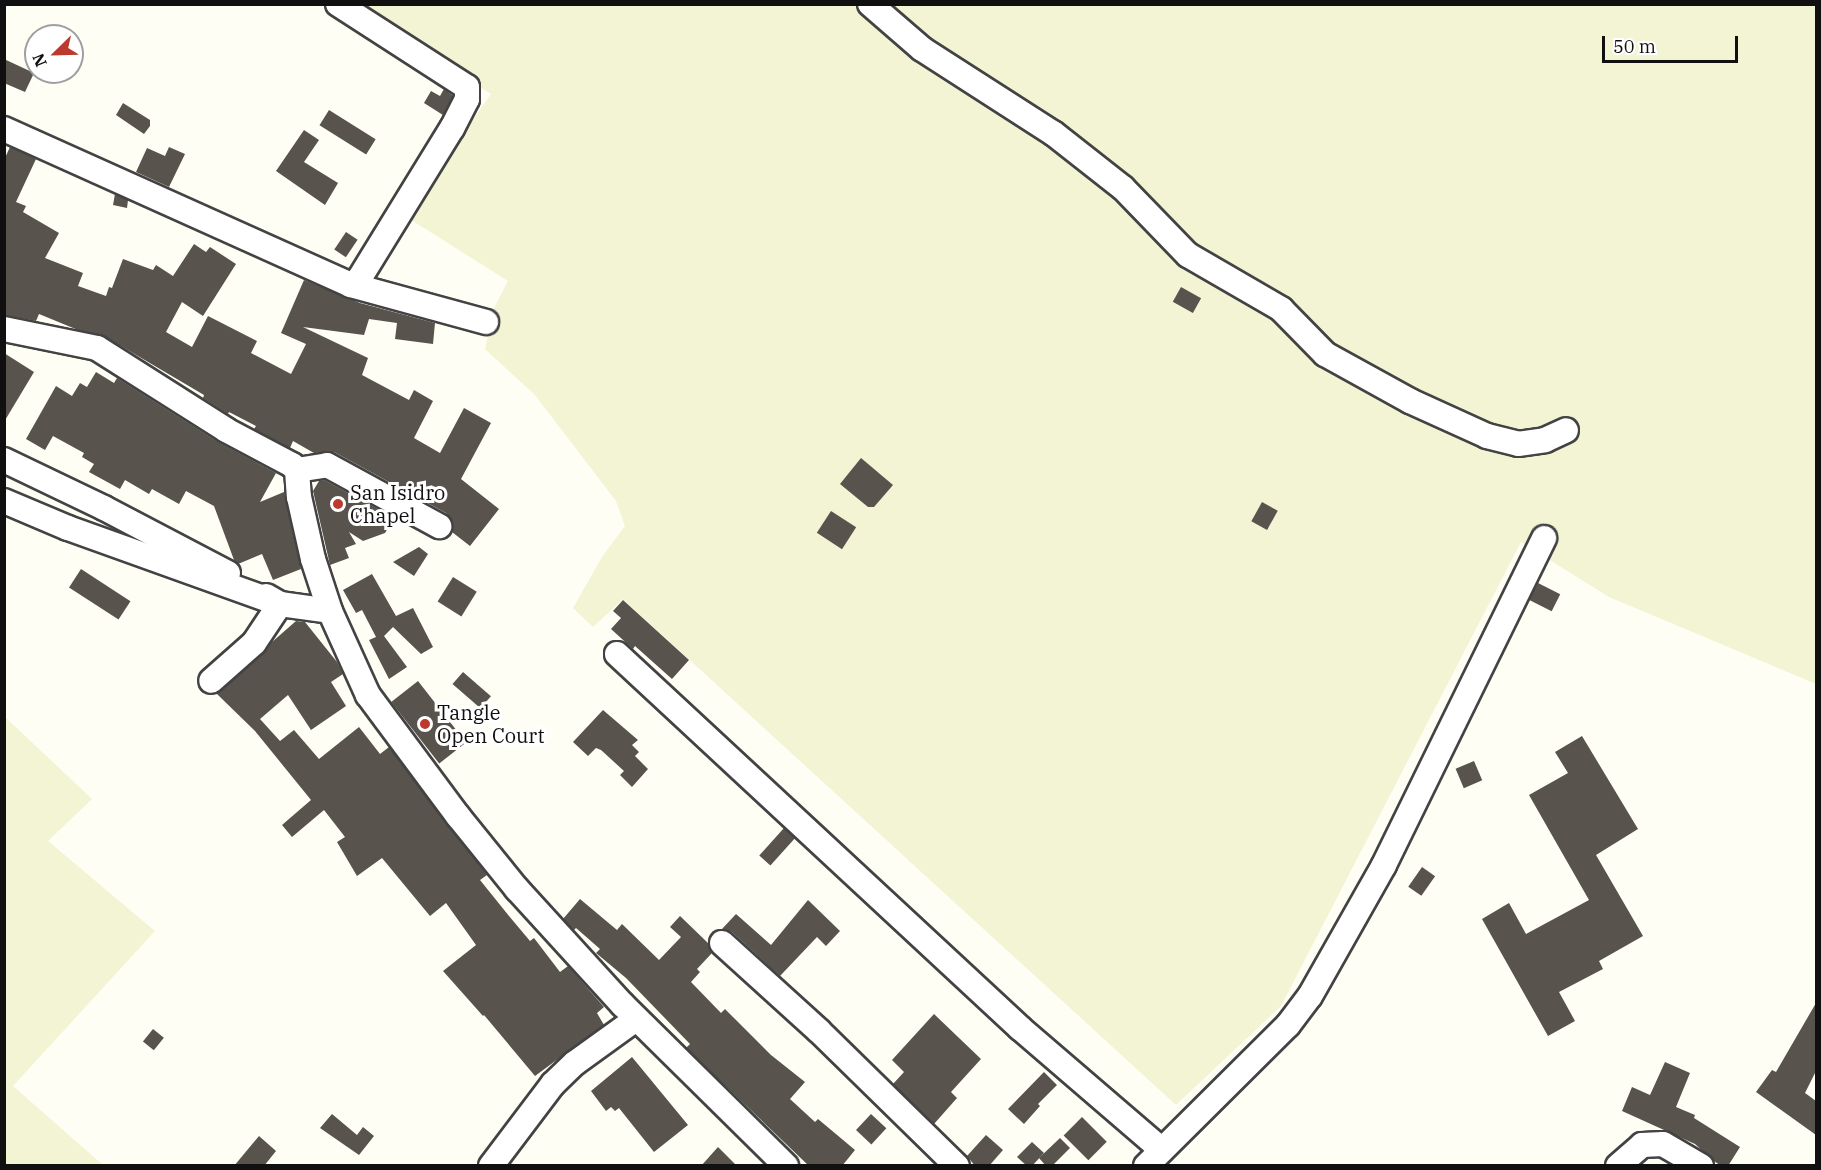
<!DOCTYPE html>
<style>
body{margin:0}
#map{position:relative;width:1821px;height:1170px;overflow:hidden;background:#fefef4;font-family:"IBM Plex Serif",serif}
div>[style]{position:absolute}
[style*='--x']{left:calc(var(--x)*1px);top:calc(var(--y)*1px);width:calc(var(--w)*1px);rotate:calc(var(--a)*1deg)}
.farmland>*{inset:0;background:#f2f4d4}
.building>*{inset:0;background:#58534d;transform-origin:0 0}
.roads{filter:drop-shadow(2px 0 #434343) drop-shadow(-2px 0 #434343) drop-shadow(0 2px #434343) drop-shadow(0 -2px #434343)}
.minor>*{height:24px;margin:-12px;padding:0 12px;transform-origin:12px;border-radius:12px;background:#fff}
.dots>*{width:16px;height:16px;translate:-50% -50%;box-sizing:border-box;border:3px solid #fff;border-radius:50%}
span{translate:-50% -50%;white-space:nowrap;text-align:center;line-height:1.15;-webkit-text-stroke:6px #fff;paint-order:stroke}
.poi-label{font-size:20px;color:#101010}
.left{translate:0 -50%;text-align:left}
.frame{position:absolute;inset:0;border:6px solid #101010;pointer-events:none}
.north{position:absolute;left:24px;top:24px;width:60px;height:60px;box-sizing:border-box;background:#fff;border:2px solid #9f9f9f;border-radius:50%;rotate:247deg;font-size:16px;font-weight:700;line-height:24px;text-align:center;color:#101010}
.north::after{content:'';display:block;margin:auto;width:21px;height:27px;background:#bb3a2d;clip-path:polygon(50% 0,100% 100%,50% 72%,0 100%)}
.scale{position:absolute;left:1602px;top:36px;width:136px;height:27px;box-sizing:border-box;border:3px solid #101010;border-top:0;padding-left:8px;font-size:18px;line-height:21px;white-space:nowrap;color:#101010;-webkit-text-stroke:4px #fff;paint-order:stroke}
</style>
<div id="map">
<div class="farmland">
<i style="clip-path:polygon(349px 5px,1816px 5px,1816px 684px,1609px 597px,1521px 542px,1281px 1006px,1176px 1105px,623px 599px,593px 627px,573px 608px,602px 557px,625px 526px,616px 501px,535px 395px,485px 349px,494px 308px,508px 281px,405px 216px,491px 94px)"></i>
<i style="clip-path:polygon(4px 716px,92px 799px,48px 841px,155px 931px,13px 1086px,103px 1165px,5px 1165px)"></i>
</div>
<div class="building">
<i style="clip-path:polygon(4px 59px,34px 73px,25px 92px,4px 83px)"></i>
<i style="clip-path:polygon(444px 89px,453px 96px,443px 115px,424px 103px,431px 91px,440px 96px)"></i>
<i style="clip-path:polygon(123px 103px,150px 120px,150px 126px,144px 134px,116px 115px)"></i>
<i style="left:329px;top:110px;width:55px;height:18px;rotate:32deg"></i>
<i style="clip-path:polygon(304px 130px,319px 140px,304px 162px,338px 183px,325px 205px,276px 171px)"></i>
<i style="clip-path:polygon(10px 147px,36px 159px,16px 202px,26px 206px,23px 212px,59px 233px,45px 258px,83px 273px,78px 286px,106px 296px,109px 287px,112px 288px,123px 259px,153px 270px,156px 265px,173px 276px,194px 244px,206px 252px,210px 247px,236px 264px,203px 316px,182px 302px,166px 332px,192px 347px,208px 316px,257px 341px,251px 353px,291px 374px,306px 344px,281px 333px,304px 280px,360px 303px,435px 323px,433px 344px,395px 339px,397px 323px,369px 319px,364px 335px,303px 327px,368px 358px,362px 375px,409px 400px,414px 390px,433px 401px,414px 438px,440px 453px,464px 408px,491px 423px,461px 479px,499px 509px,470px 546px,452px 532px,451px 519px,446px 513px,334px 452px,314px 453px,293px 441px,290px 448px,254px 429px,256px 426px,229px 412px,228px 414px,203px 398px,204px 395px,104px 336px,78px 330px,39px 314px,36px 321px,4px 315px,4px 160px)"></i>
<i style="clip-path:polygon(169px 147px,185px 154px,169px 187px,136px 172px,147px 148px,165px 156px)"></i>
<i style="clip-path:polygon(115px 194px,128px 200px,127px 208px,113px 205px)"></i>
<i style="left:346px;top:232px;width:14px;height:21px;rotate:34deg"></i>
<i style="left:1181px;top:287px;width:23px;height:17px;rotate:29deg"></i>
<i style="clip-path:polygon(4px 353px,34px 372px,4px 422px)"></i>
<i style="clip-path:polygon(96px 372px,114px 383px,117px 378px,218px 442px,276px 473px,260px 502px,284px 492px,301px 569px,273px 580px,262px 554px,238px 564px,234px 560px,214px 506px,186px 491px,179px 504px,152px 489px,149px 494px,125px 480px,120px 489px,89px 472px,94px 464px,82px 457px,84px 453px,53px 436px,45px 450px,26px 439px,56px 386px,72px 396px,80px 383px,87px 387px)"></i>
<i style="clip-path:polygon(861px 458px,893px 485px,874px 507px,868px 507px,840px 484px)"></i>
<i style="clip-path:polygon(324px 480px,394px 518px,385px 533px,363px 541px,349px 532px,356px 544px,345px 548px,349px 558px,330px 565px,313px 491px,319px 481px)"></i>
<i style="left:1262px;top:502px;width:18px;height:22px;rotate:29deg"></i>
<i style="left:831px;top:511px;width:30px;height:26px;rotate:33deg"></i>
<i style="clip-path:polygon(419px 547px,428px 554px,414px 576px,393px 562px)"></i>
<i style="left:81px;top:569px;width:59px;height:22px;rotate:33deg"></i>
<i style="clip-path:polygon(372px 574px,396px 616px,413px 608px,433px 647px,421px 654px,393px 627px,384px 636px,407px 667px,389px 679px,369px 640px,376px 637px,362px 610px,356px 613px,343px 590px)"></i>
<i style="left:453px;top:577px;width:28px;height:29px;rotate:32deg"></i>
<i style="left:1538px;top:583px;width:25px;height:19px;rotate:27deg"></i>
<i style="clip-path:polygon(623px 600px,689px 660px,672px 679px,635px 646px,633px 649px,611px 629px,621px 618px,613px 611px)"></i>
<i style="clip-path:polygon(296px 621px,305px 622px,337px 662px,343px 674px,331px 682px,346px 706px,311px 730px,288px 695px,260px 719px,280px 741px,294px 730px,319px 759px,359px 727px,380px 754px,389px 747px,487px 875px,480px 880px,509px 916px,530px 941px,534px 938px,560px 972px,568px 966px,604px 1007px,597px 1013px,604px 1025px,535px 1076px,484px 1015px,483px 1016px,443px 971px,476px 945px,446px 903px,430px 916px,382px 858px,357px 876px,337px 842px,345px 837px,324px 810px,292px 837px,282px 825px,311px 800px,255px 731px,217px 694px,263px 654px,272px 642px)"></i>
<i style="left:463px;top:672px;width:37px;height:16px;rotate:41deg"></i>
<i style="left:418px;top:681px;width:78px;height:34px;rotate:52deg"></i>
<i style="clip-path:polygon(603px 710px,638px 740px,632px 745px,639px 752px,635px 756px,648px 769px,632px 787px,620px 775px,624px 771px,601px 750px,596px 748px,588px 756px,573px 742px)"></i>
<i style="clip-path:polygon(1582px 736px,1638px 829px,1596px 855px,1643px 936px,1599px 961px,1603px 969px,1559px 992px,1575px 1021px,1548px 1036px,1482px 919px,1509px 903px,1526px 934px,1589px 900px,1529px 795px,1568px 773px,1555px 752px)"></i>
<i style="left:1474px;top:761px;width:21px;height:20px;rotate:67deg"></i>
<i style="left:784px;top:828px;width:15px;height:37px;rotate:42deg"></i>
<i style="left:1422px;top:867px;width:16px;height:24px;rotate:35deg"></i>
<i style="clip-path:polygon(580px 899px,617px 930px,622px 924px,659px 960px,681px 937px,670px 927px,680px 916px,708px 943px,712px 953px,697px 969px,700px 972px,691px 982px,721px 1013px,725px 1009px,771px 1055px,805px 1082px,790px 1099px,815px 1122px,818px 1119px,855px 1150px,842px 1166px,809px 1166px,686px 1048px,690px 1044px,626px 978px,596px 953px,600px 949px,576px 928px,574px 930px,563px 919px)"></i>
<i style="clip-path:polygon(808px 900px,840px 931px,826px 946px,817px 937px,780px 976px,732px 932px,722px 929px,736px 914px,771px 945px)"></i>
<i style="clip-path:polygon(1816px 1003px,1816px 1071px,1805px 1093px,1816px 1101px,1816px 1135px,1756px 1092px,1772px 1070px,1776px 1072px)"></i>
<i style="clip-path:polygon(934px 1014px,981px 1059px,951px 1092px,957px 1098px,934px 1124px,893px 1084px,904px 1072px,892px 1060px)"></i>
<i style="left:153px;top:1029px;width:14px;height:16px;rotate:39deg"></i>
<i style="clip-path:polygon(632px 1057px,688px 1125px,654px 1152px,619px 1108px,615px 1111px,611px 1107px,606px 1111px,591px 1091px)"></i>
<i style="clip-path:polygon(1665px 1062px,1690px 1073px,1676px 1107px,1695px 1115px,1694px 1118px,1740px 1147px,1728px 1166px,1721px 1166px,1714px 1161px,1695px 1144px,1622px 1111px,1632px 1087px,1650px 1095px)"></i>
<i style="clip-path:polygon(1044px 1072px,1057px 1085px,1038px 1104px,1040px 1106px,1024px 1124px,1008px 1109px)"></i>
<i style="clip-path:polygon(332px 1114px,357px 1135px,363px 1127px,374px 1136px,359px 1155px,320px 1128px)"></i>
<i style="left:871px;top:1114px;width:21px;height:22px;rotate:43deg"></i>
<i style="left:1082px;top:1117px;width:35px;height:26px;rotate:45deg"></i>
<i style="clip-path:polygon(986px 1135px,1003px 1150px,989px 1166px,975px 1166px,967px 1156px)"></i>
<i style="clip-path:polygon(259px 1136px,276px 1151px,264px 1166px,234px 1166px)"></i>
<i style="clip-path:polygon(1060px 1138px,1070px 1148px,1052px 1166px,1046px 1166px,1039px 1158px)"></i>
<i style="clip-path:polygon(1032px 1142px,1044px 1153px,1032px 1166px,1027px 1166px,1017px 1157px)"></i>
<i style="clip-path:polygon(718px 1147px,737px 1166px,701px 1166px)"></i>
</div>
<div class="roads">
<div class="minor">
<i style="--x:338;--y:4;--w:153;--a:32.8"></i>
<i style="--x:467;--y:87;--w:12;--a:90"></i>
<i style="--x:467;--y:99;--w:33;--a:117"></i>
<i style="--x:452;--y:128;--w:177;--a:121.6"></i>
<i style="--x:359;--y:279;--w:10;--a:143"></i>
<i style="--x:870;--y:4;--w:69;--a:40.9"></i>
<i style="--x:922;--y:49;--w:156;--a:32.7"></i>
<i style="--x:1053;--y:133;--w:89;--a:38.2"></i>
<i style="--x:1123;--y:188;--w:93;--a:45.9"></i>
<i style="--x:1188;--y:255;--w:108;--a:30.1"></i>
<i style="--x:1281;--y:309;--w:63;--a:45.6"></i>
<i style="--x:1325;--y:354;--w:97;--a:28.9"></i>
<i style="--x:1410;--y:401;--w:85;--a:24.4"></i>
<i style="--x:1487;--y:436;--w:32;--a:14"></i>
<i style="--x:1518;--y:444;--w:27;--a:-8"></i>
<i style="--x:1545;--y:440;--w:23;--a:-25"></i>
<i style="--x:4;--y:129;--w:380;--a:24.2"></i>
<i style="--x:351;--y:285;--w:140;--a:15.3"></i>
<i style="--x:4;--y:329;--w:95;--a:11.5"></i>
<i style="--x:97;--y:348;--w:153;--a:32.4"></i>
<i style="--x:226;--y:430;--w:75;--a:27.9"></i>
<i style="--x:292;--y:465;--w:7;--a:45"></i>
<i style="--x:297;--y:470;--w:27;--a:86"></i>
<i style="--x:299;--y:497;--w:64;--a:77.3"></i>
<i style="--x:313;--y:559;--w:55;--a:71.9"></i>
<i style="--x:330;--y:611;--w:92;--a:65.7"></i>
<i style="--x:368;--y:695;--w:151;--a:53.4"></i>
<i style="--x:458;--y:816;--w:94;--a:51.1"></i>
<i style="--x:517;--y:889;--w:157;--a:47.6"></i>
<i style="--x:623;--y:1005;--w:229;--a:44.6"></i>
<i style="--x:4;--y:460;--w:111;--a:25.6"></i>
<i style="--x:104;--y:508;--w:140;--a:27.7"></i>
<i style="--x:297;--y:470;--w:30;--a:-9"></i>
<i style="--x:327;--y:465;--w:128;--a:28.6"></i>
<i style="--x:4;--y:501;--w:69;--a:22.9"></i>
<i style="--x:68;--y:528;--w:225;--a:19.7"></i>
<i style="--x:280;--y:604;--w:47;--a:123.7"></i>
<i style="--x:254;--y:643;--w:57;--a:138.5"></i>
<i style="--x:266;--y:596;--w:16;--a:30"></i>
<i style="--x:280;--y:604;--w:50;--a:8"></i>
<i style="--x:617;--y:654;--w:550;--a:42.86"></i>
<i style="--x:1020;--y:1028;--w:187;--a:40.7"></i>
<i style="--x:722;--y:943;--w:131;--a:42.2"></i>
<i style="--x:819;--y:1031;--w:193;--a:44.4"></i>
<i style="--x:491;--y:1166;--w:103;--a:-52.9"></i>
<i style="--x:553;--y:1084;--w:30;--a:-44"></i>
<i style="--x:575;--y:1063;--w:75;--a:-35.8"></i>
<i style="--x:1146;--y:1166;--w:200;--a:-44.8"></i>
<i style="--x:1288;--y:1025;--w:36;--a:-53"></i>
<i style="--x:1310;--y:996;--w:150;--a:-60.5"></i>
<i style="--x:1384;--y:865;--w:364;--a:-63.9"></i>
<i style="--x:1618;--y:1166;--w:32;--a:-41"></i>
<i style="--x:1642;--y:1145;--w:21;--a:-3"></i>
<i style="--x:1663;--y:1144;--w:44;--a:30.1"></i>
</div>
</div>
<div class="dots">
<i style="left:338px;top:504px;background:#bb3a2d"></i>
<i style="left:425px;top:724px;background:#bb3a2d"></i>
</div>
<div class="poi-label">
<span class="left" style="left:350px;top:504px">San Isidro<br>Chapel</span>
<span class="left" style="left:437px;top:724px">Tangle<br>Open Court</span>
</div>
<div class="frame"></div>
<div class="north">N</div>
<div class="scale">50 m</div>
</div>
